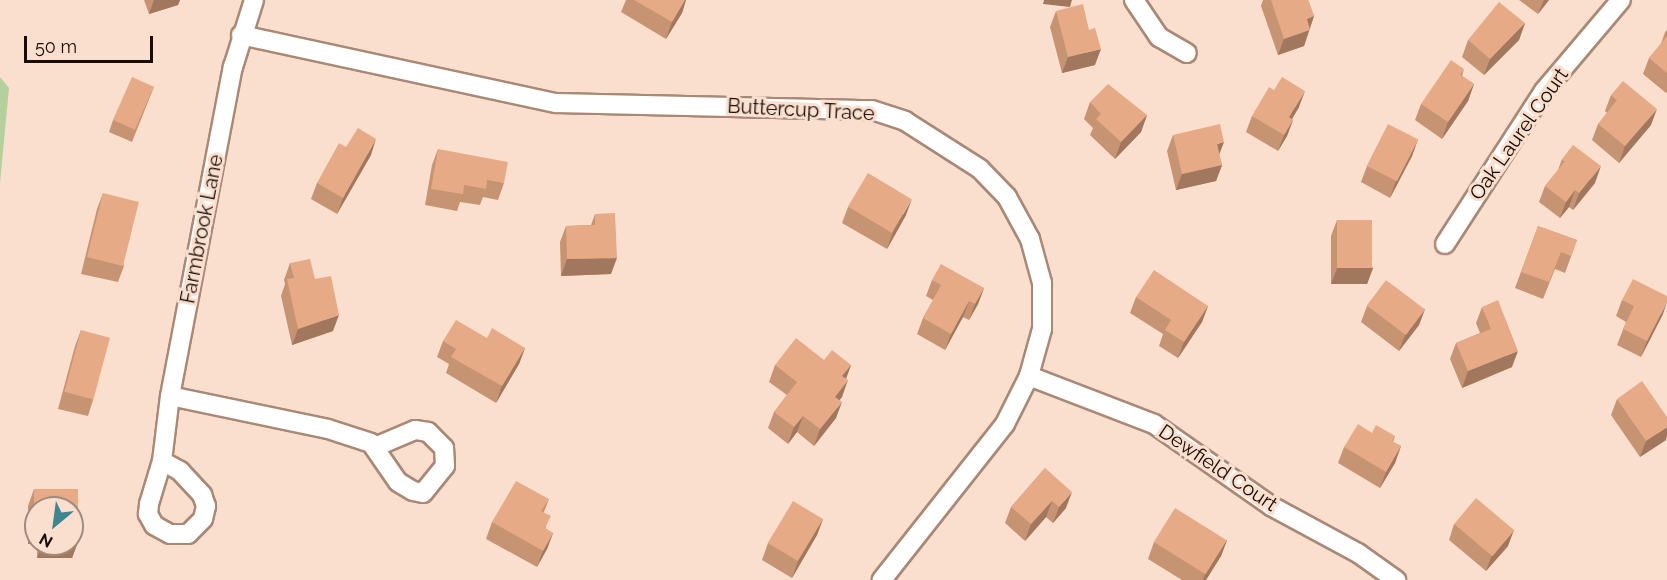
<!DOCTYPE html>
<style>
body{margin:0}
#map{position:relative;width:1667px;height:580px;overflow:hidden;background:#fbdfce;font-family:Raleway,sans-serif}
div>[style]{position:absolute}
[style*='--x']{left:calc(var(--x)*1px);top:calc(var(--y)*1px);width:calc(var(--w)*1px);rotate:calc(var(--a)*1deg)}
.green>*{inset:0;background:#b3d09d}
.roads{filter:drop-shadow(2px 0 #a98976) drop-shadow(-2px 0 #a98976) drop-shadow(0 2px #a98976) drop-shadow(0 -2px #a98976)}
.minor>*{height:18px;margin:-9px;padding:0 9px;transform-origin:9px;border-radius:9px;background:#fff}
.wall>*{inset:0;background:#c69373}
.shaded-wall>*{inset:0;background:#a1785e}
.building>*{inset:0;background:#e6ab86;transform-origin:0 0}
span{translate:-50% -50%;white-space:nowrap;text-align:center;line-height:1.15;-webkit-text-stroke:6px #fbdfce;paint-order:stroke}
.street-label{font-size:20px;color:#170c06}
.north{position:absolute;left:24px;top:496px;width:60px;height:60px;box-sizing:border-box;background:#fbdfce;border:2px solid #a08b7e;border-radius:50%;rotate:209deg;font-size:16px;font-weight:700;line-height:24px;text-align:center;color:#170c06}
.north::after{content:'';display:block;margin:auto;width:21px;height:27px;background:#408691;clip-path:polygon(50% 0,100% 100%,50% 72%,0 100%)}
.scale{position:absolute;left:24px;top:36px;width:129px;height:27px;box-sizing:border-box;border:3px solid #170c06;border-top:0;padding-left:8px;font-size:18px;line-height:21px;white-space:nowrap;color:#170c06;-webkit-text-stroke:4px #fbdfce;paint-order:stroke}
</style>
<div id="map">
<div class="green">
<i style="clip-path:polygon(0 77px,9px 88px,0 183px)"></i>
</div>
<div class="roads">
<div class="minor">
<i style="--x:1134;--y:0;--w:45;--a:56"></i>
<i style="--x:1159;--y:37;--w:32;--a:30"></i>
<i style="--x:241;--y:35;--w:322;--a:12.2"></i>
<i style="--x:556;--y:103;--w:316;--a:1.3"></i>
<i style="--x:872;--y:110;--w:35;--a:18"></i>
<i style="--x:905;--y:121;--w:89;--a:32.6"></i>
<i style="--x:980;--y:169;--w:39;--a:46"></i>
<i style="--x:1007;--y:197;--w:48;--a:61.3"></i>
<i style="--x:1030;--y:239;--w:46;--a:74.7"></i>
<i style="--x:1042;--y:283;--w:46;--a:90"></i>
<i style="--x:1042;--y:329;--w:49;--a:105.5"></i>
<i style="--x:1029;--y:376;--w:54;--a:116.6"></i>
<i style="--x:1005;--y:424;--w:199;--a:128.3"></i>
<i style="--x:1445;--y:244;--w:182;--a:-57.1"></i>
<i style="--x:1544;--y:91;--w:119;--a:-49.8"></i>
<i style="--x:1029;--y:376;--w:134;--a:21"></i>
<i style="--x:1154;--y:424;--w:143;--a:35"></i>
<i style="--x:1271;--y:506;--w:99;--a:28.4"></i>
<i style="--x:1358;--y:553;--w:47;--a:35.4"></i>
<i style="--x:170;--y:396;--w:161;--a:11.8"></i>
<i style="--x:328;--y:429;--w:45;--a:18"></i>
<i style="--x:371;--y:443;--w:47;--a:55.3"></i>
<i style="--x:398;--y:482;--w:17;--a:31"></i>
<i style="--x:413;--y:491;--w:10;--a:11"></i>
<i style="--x:423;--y:493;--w:35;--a:-51"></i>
<i style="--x:445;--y:466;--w:18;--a:-93"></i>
<i style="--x:444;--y:448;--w:23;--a:-135"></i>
<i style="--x:428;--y:432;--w:13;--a:-171"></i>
<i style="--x:415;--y:430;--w:43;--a:157"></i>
<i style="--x:162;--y:461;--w:21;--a:29"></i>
<i style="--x:180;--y:471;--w:33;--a:47"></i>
<i style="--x:202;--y:495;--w:12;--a:70"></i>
<i style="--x:206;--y:506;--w:13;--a:103"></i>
<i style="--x:203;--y:519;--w:21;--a:135"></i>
<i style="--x:188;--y:534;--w:18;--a:180"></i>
<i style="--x:170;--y:534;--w:18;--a:-151"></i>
<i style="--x:154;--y:525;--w:13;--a:-119"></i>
<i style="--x:148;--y:514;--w:10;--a:-84"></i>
<i style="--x:149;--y:504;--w:45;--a:-73.2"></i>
<i style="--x:162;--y:461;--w:65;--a:-83"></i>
<i style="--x:170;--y:396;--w:335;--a:-79.2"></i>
<i style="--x:233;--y:67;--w:70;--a:-72.6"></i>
</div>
</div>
<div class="wall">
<i style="clip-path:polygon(144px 0,180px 0,178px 5px,149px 14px)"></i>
<i style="clip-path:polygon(626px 0,686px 0,682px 13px,666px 39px,621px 12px)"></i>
<i style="clip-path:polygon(1263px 0,1308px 0,1314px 16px,1304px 46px,1278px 55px,1261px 6px)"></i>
<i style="clip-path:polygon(1519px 0,1549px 0,1538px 14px)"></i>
<i style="clip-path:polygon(1056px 11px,1095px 65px,1062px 73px,1050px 27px)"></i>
<i style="clip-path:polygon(1525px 23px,1519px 40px,1484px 75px,1462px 57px,1468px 40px)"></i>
<i style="clip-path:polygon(1667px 30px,1667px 92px,1666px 93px,1643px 74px,1649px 58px,1661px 44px,1665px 32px)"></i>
<i style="clip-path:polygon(1464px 69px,1462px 76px,1474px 84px,1468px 101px,1442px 139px,1415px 120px,1421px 104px)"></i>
<i style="clip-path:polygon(154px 87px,132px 142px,109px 132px,113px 120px)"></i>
<i style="clip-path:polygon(1611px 95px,1651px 125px,1619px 163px,1592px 140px,1598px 124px,1607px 113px,1605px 111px)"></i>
<i style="clip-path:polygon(1090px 102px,1147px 115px,1141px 132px,1115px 159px,1090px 135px,1093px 128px,1084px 119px)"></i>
<i style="clip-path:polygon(1299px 107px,1292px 119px,1293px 120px,1287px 136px,1278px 151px,1246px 132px,1252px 116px)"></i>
<i style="clip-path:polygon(1173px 135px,1219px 155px,1222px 165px,1216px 181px,1176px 190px,1167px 151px)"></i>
<i style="clip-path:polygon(1418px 139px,1412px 156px,1390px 198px,1361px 182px,1367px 166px)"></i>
<i style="clip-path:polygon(346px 147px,371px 155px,337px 214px,311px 199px,317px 183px)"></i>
<i style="clip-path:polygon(438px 149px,504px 183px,498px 200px,483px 197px,480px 205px,460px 202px,457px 211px,425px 205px,432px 165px)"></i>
<i style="clip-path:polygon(1562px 159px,1595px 183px,1573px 210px,1569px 207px,1560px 218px,1539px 202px,1545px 186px,1558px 170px)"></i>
<i style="clip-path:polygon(103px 193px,124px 266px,118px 282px,81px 274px,97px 209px)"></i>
<i style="clip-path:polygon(848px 207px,906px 215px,887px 249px,842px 223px)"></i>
<i style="clip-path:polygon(595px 214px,611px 274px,561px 276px,560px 242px,566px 226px,591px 225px)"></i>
<i style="clip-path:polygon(1337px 220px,1373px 268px,1367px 284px,1331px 284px,1331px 236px)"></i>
<i style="clip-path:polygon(1538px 226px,1577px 240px,1565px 273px,1555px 269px,1543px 299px,1515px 288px)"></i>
<i style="clip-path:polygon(290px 263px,333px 331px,292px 345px,281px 296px,285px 284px,284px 280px)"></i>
<i style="clip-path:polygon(932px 280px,984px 288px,978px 304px,969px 320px,963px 317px,945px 350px,917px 334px,923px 318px,933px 300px,926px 296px)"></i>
<i style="clip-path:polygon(1136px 297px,1208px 306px,1202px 322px,1178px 358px,1159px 346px,1163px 334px,1130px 313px)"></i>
<i style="clip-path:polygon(1622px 300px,1663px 314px,1641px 357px,1617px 345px,1626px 322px,1616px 316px)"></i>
<i style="clip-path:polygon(1367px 306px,1425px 309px,1419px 325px,1399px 351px,1361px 322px)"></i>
<i style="clip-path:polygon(1482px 307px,1512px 367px,1462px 388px,1450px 359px,1456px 343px,1480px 333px,1476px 323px)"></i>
<i style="clip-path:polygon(81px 330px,93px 400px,88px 416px,58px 409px,75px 346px)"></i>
<i style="clip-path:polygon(487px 338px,525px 348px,519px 364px,496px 403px,446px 373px,449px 364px,437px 357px,443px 341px)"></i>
<i style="clip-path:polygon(824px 360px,851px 365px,846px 379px,842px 397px,839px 400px,836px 418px,814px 446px,797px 432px,788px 444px,768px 428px,774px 412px,787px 395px,769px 382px,775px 365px)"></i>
<i style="clip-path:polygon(1617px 399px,1666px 440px,1640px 457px,1611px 415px)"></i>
<i style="clip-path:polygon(1372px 433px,1395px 436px,1393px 442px,1401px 446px,1395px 463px,1380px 488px,1338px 463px,1344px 447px)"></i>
<i style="clip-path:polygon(1045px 468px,1066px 508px,1053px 523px,1046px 517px,1025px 541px,1005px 523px,1011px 507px)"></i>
<i style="clip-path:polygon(34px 489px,78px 542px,72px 558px,37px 558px,37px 544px,72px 544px,36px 508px,36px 544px,28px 544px,28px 506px)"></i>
<i style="clip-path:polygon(549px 499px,544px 512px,546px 529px,553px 533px,547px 549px,537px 567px,486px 539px,492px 522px)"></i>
<i style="clip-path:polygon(823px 519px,817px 535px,792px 578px,762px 560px,768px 543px)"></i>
<i style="clip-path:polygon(1454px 524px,1508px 546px,1486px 571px,1449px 540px)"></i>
<i style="clip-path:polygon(1227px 540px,1221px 556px,1206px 580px,1182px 580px,1148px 559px,1154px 542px)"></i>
</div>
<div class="shaded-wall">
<i style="clip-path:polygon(154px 0,180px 0,178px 5px,149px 14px)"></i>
<i style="clip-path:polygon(685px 0,686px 0,682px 13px,666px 39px,672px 22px)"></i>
<i style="clip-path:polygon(1044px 0,1072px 0,1070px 7px,1043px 4px)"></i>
<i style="clip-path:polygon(1544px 0,1549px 0,1538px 14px)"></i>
<i style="clip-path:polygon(1314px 16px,1304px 46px,1278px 55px,1284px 39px,1307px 19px)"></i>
<i style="clip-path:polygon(1525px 23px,1519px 40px,1484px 75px,1490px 59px)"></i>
<i style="clip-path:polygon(1101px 49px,1095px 65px,1062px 73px,1068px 57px)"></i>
<i style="clip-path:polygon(1474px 84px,1468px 101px,1442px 139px,1448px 122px)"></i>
<i style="clip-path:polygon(1305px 91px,1299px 107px,1283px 134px,1289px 117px)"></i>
<i style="clip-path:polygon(1657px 109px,1651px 125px,1619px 163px,1625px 146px)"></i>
<i style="clip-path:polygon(1147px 115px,1141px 132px,1115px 159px,1121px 142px)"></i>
<i style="clip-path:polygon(1293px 120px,1287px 136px,1278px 151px,1284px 135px)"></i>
<i style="clip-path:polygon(376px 139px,371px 155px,337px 214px,343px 198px)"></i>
<i style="clip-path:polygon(1418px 139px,1412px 156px,1390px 198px,1396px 181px)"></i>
<i style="clip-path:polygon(1224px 142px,1218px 158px,1217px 144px)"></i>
<i style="clip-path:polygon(1222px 165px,1216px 181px,1176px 190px,1182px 174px)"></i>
<i style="clip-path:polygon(1601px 166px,1595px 183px,1573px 210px,1579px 193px)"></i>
<i style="clip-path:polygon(1575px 190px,1569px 207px,1560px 218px,1566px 202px)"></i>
<i style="clip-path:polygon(912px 199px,906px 215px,887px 249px,893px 232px)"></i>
<i style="clip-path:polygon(617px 258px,611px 274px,561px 276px,567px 259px)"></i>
<i style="clip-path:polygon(1337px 268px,1373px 268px,1367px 284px,1331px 284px)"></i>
<i style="clip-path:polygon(984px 288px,978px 304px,969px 320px,975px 304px)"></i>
<i style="clip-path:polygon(969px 301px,963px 317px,945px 350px,951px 334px)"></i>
<i style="clip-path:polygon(1667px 302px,1663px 314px,1641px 357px,1647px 341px)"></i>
<i style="clip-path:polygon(1208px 306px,1202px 322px,1178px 358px,1184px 342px)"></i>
<i style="clip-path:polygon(1425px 309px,1419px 325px,1399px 351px,1405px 335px)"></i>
<i style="clip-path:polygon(339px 315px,333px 331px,292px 345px,298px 329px)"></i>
<i style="clip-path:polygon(525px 348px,519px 364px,496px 403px,502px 386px)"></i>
<i style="clip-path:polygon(1518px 351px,1512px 367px,1462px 388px,1468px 371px)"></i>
<i style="clip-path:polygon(851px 365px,845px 381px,842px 376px)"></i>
<i style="clip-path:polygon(848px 380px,842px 397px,829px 413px,835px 397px)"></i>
<i style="clip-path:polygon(842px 402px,836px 418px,814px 446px,820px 429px)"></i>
<i style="clip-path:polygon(803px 416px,797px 432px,788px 444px,794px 427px)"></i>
<i style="clip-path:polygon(1667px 427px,1667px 436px,1666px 440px,1640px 457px,1646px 441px)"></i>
<i style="clip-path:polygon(1401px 446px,1395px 463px,1380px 488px,1386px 472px)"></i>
<i style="clip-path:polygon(1072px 492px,1066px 508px,1053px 523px,1059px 507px)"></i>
<i style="clip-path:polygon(1052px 501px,1046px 517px,1025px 541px,1031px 524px)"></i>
<i style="clip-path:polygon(823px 519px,817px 535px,792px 578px,798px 561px)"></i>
<i style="clip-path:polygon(34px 527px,36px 527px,36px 544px,28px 544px)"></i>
<i style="clip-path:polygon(1514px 530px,1508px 546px,1486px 571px,1492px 555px)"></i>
<i style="clip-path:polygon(553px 533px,547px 549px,537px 567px,543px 551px)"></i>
<i style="clip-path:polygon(1227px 540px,1221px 556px,1206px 580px,1203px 580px,1205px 574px)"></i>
<i style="clip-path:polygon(72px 542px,78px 542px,72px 558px,37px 558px,42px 544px,72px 544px)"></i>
</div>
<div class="building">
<i style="clip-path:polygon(634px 0,685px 0,672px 22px)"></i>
<i style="clip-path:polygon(1271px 0,1308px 0,1314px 16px,1307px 19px,1310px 30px,1284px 39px)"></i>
<i style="clip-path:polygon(1499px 2px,1525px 23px,1490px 59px,1468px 40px)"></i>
<i style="clip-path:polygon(1083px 4px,1089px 30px,1095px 28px,1101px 49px,1068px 57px,1056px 11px)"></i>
<i style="clip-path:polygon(1667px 36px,1667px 73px,1649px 58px)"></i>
<i style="clip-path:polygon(1451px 60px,1464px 69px,1460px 75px,1474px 84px,1448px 122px,1421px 104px)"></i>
<i style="left:132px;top:77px;width:24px;height:47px;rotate:24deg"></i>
<i style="clip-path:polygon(1282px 77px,1305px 91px,1289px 117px,1293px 120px,1284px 135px,1252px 116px,1269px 87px,1274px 90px)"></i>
<i style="clip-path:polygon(1623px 81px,1657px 109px,1625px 146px,1598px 124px,1617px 100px,1611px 95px)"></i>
<i style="clip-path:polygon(1108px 84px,1147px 115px,1121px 142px,1096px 119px,1101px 114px,1090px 102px)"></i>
<i style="clip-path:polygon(1220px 124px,1224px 142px,1217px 144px,1222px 165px,1182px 174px,1173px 135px)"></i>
<i style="left:1388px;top:124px;width:34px;height:47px;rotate:27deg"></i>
<i style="clip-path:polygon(358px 128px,376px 139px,343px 198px,317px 183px,339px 143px,346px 147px)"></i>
<i style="clip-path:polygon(1573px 145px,1601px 166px,1579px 193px,1575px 190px,1566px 202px,1545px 186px,1565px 161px,1562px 159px)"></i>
<i style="clip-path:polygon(438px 149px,508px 162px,504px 183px,487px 180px,486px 189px,464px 185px,463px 194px,431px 189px)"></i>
<i style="left:868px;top:173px;width:51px;height:39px;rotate:31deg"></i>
<i style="left:103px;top:193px;width:37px;height:66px;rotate:14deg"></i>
<i style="clip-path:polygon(615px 213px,617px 258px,567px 259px,566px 226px,595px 225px,595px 214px)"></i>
<i style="left:1337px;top:220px;width:35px;height:48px"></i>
<i style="clip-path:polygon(1538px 226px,1577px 240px,1571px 256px,1561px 252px,1549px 282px,1521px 272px)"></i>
<i style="clip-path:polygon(310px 259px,315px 279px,331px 276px,339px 315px,298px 329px,287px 279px,294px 278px,290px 263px)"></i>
<i style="clip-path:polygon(941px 264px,984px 288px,975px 304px,969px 301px,951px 334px,923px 318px,941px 285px,932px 280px)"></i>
<i style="clip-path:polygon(1154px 270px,1208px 306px,1184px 342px,1165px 330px,1171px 320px,1136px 297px)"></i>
<i style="clip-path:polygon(1633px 279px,1667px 296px,1667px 302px,1647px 341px,1623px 329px,1634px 306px,1622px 300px)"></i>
<i style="left:1386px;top:280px;width:49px;height:32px;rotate:37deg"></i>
<i style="clip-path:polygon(1498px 300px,1518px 351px,1468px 371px,1456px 343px,1491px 329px,1482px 307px)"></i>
<i style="clip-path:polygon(456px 320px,487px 338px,492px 328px,525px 348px,502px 386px,451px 357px,456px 349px,443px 341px)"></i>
<i style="left:81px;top:330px;width:30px;height:64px;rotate:15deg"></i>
<i style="clip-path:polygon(796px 338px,824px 360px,832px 350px,851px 365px,842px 376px,848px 380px,835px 397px,842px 402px,820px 429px,803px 416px,794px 427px,774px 412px,797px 382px,775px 365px)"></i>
<i style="clip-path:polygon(1642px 381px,1667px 417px,1667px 427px,1646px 441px,1617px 399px)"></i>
<i style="clip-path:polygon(1358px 424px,1372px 433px,1376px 425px,1395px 436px,1392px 441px,1401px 446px,1386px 472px,1344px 447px)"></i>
<i style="clip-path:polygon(1045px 468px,1072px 492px,1059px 507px,1052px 501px,1031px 524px,1011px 507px)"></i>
<i style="clip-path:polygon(516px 481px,549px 499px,541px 511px,551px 516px,545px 528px,553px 533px,543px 551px,492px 522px)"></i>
<i style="clip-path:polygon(34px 489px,78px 489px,78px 542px,72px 542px,72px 508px,36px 508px,36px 527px,34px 527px)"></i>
<i style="left:1476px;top:498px;width:50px;height:34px;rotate:40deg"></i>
<i style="left:793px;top:501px;width:35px;height:49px;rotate:31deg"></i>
<i style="left:1175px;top:508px;width:61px;height:40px;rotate:32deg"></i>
</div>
<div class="street-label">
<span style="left:801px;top:110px;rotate:3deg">Buttercup Trace</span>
<span style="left:1519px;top:134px;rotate:-55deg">Oak Laurel Court</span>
<span style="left:202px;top:229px;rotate:-79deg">Farmbrook Lane</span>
<span style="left:1218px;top:468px;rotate:34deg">Dewfield Court</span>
</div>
<div class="north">N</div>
<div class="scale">50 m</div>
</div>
